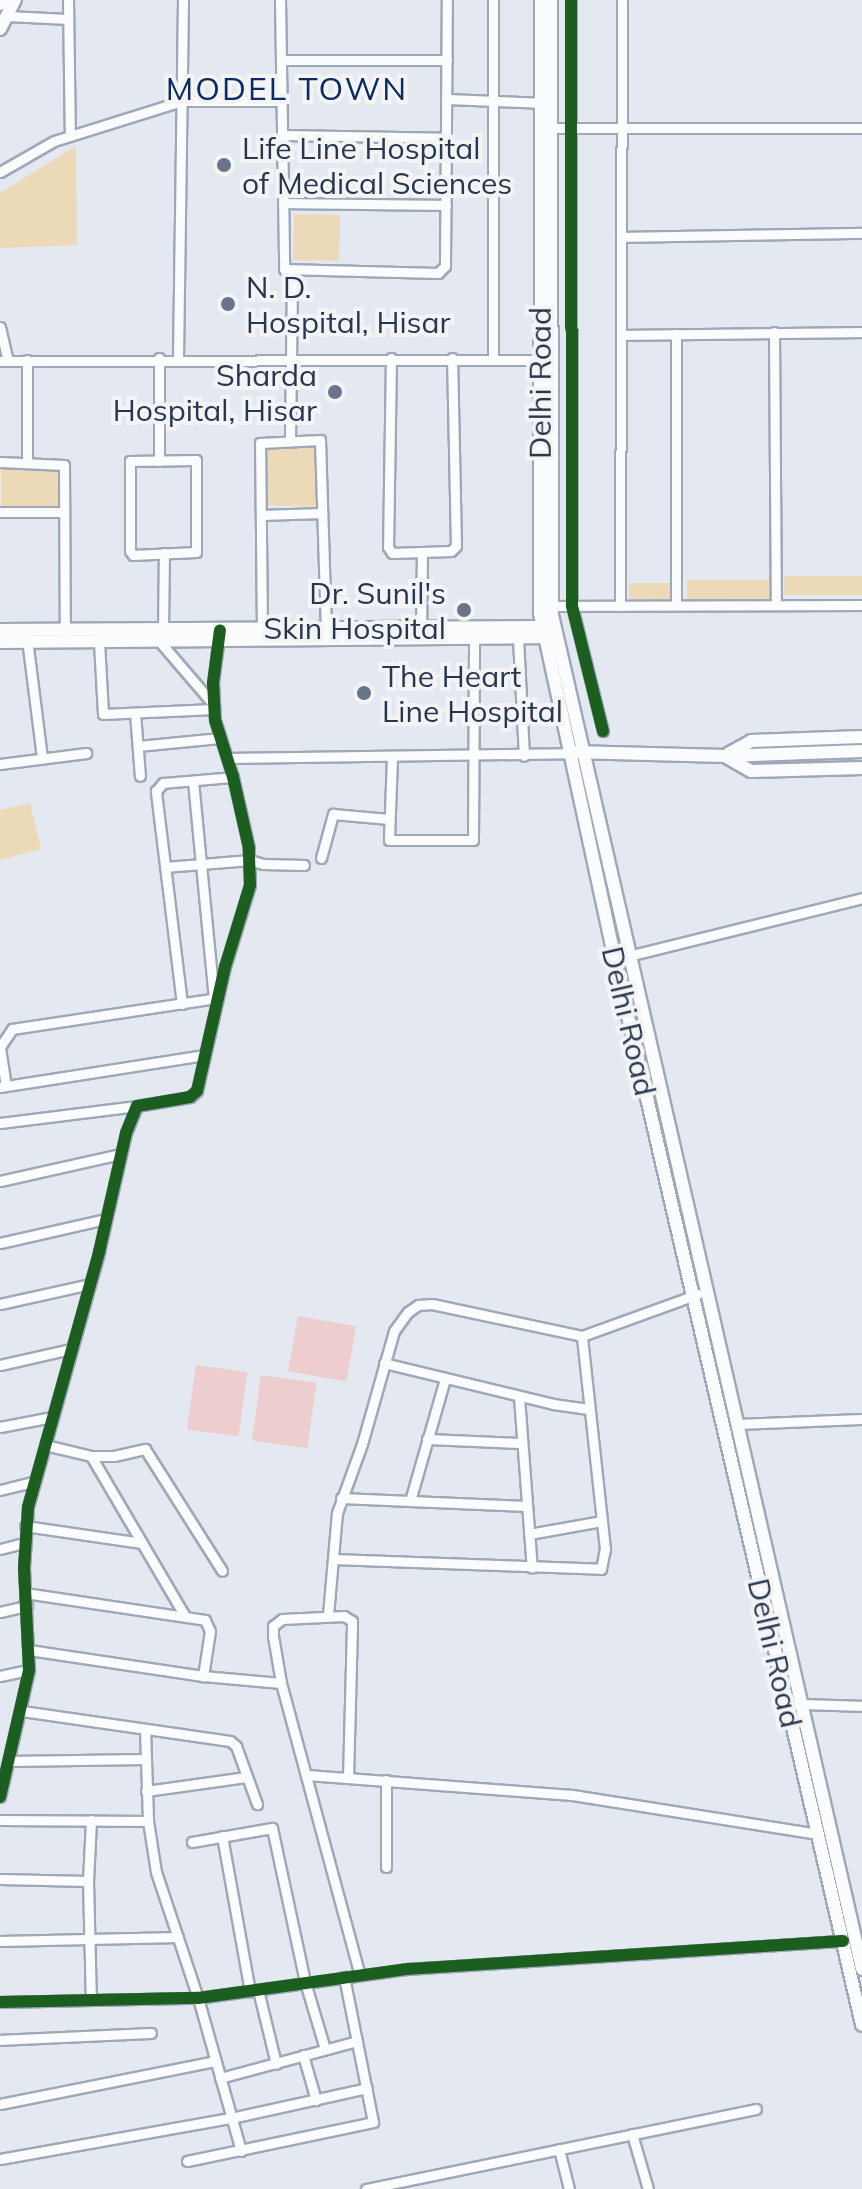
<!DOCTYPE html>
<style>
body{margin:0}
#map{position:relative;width:862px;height:2189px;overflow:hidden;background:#e4e8f1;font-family:Mulish,sans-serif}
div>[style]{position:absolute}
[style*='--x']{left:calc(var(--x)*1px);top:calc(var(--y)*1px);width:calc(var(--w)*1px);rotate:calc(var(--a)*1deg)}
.green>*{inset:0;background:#ecd9b8;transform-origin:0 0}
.water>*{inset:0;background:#eecdce;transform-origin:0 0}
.roads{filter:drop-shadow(2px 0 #9fa8b8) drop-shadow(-2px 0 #9fa8b8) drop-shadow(0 2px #9fa8b8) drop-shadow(0 -2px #9fa8b8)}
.minor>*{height:9px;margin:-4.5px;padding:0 4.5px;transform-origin:4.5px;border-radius:4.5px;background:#fbfcfd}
.major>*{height:12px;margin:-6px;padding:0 6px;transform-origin:6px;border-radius:6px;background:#fbfcfd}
.cycleway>*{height:12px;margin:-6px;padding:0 6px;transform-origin:6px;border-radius:6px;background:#1b5e20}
.dots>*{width:22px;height:22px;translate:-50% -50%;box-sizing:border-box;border:4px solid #f4f4f4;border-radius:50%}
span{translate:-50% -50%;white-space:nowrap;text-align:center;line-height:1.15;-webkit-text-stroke:8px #f4f4f4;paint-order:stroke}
.poi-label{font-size:30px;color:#263752}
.left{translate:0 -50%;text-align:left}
.right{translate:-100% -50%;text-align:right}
.street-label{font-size:30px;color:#263752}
.neighbourhood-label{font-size:32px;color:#0a2b63;letter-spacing:2px}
</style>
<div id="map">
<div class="green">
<i style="clip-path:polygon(76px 146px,77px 245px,0 248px,0 193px)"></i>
<i style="left:294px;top:214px;width:46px;height:46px;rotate:1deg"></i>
<i style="left:267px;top:445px;width:51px;height:60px;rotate:2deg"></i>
<i style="left:1px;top:466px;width:57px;height:41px"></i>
<i style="left:862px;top:576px;width:19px;height:78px;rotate:90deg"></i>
<i style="left:771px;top:580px;width:19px;height:84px;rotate:90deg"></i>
<i style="left:629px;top:583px;width:41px;height:16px"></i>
<i style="clip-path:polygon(30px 803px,41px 849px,0 860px,0 810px)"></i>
</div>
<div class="water">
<i style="left:298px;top:1316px;width:59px;height:56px;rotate:10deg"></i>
<i style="left:196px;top:1365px;width:52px;height:65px;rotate:8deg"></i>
<i style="left:261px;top:1375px;width:56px;height:66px;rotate:8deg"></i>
</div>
<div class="roads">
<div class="minor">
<i style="--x:68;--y:0;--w:136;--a:89.2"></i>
<i style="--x:280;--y:0;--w:269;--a:89.1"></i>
<i style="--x:284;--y:269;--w:154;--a:1.5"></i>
<i style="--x:438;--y:273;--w:10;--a:-45"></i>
<i style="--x:445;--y:266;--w:266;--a:-89.6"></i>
<i style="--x:493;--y:0;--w:359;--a:90"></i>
<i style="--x:571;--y:0;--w:606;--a:89.91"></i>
<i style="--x:572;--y:606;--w:129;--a:76.1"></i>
<i style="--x:7;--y:16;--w:61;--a:2.8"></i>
<i style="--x:281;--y:60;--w:166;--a:0"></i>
<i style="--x:446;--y:99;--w:101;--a:2.3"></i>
<i style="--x:545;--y:128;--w:317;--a:0"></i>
<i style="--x:282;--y:135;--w:164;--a:1"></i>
<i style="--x:0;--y:172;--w:62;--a:-29.9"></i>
<i style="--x:54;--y:141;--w:134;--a:-17.4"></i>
<i style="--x:182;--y:101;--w:99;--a:0"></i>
<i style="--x:283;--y:203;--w:163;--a:0.7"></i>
<i style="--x:621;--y:237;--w:241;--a:-1"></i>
<i style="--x:0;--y:327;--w:35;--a:77"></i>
<i style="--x:774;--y:332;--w:273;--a:89.6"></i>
<i style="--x:676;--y:334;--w:271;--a:90"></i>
<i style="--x:621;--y:335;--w:241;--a:-0.7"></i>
<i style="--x:159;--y:358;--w:103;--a:90"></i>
<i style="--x:178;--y:358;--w:358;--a:-89.2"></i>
<i style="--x:391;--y:358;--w:189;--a:90.9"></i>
<i style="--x:388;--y:547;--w:7;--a:56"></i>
<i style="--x:392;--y:553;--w:59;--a:-1.9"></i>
<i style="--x:451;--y:551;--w:7;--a:-45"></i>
<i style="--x:456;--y:546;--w:188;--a:-91.2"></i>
<i style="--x:27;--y:360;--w:102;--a:90"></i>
<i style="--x:0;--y:361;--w:545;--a:-0.11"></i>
<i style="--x:290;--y:441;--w:170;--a:-89.3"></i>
<i style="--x:196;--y:460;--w:92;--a:90"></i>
<i style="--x:196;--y:552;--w:63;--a:177.3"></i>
<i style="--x:133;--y:555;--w:5;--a:-127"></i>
<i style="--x:130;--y:551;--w:90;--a:-90"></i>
<i style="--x:130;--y:461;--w:66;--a:-0.9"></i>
<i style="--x:0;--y:462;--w:64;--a:2.7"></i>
<i style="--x:64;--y:465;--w:171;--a:89.7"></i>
<i style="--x:0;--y:512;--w:64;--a:0"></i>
<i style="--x:261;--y:515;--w:61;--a:-1.9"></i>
<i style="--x:547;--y:606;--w:315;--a:-0.2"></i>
<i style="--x:620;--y:606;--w:606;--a:-89.81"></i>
<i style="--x:163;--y:630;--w:77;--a:-89.3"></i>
<i style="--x:262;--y:630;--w:187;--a:-90.6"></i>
<i style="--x:260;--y:443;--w:60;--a:-2.9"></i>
<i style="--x:320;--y:440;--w:191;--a:88.2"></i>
<i style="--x:421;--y:633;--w:81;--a:-89.3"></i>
<i style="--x:518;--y:638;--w:118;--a:87.1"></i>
<i style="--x:27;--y:639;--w:120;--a:82.8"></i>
<i style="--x:99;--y:642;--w:72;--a:86.8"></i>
<i style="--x:103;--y:714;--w:111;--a:-2.6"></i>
<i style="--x:160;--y:642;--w:83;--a:49.4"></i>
<i style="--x:135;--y:713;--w:63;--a:85.5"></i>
<i style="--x:138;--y:746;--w:82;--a:-5.6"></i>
<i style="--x:392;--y:757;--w:83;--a:92.1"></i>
<i style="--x:389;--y:840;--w:84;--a:0"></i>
<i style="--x:473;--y:840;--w:208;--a:-89.7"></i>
<i style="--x:227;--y:758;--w:342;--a:-0.8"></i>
<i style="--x:0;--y:764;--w:87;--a:-7.3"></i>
<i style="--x:193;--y:781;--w:219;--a:84.5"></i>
<i style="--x:321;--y:858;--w:46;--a:-74.7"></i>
<i style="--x:333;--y:814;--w:56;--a:5.1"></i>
<i style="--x:165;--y:867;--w:85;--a:-4.7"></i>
<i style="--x:250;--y:860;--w:14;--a:17"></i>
<i style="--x:263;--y:864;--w:41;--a:1.4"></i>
<i style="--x:628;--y:956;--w:241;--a:-13.9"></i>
<i style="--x:182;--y:1004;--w:215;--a:-97"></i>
<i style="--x:156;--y:791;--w:11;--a:-49"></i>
<i style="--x:163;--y:783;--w:70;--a:-4.9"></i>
<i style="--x:0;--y:1047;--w:22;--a:-56"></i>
<i style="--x:12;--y:1029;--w:208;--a:-8.6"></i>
<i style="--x:0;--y:1048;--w:37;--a:81"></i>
<i style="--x:0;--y:1087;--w:207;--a:-8.9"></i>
<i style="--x:0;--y:1123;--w:138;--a:-7.1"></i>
<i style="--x:0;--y:1181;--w:124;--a:-12.6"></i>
<i style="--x:0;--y:1243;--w:109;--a:-12.8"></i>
<i style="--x:0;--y:1304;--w:92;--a:-12.5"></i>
<i style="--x:384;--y:1363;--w:174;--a:13.6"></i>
<i style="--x:553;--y:1404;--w:34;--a:8"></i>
<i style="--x:0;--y:1365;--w:73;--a:-12.7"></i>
<i style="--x:519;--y:1397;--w:171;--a:85.7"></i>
<i style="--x:736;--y:1424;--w:126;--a:-2.3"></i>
<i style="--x:0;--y:1427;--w:53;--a:-10.9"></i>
<i style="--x:427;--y:1439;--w:93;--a:2.5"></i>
<i style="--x:45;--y:1445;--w:47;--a:13.4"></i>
<i style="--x:91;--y:1456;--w:186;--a:59.6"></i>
<i style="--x:91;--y:1456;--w:23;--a:0"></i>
<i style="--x:114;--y:1456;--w:32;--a:-13"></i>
<i style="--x:145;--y:1449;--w:144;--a:57.7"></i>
<i style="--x:0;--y:1490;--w:34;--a:-14"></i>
<i style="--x:341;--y:1498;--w:185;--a:2.5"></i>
<i style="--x:410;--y:1501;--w:127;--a:-74"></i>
<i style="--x:25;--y:1526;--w:118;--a:8.3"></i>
<i style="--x:529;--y:1534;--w:74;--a:-10.1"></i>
<i style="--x:0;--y:1549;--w:25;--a:-14"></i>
<i style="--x:333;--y:1559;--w:268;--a:2.1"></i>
<i style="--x:601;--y:1569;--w:20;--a:-79"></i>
<i style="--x:605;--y:1549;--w:214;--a:-96.2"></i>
<i style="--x:25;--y:1593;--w:182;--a:8.5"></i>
<i style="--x:205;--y:1620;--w:12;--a:66"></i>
<i style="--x:210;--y:1631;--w:46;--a:98.8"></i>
<i style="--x:0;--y:1612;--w:28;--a:-13"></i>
<i style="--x:328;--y:1615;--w:102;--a:-85"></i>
<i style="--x:337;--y:1513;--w:73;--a:-70.1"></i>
<i style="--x:362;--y:1444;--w:117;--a:-74.2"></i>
<i style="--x:394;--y:1331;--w:24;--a:-54"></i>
<i style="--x:408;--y:1312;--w:12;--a:-35"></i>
<i style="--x:418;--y:1305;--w:14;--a:-4"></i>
<i style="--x:432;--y:1304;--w:153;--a:12"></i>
<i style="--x:582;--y:1336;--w:123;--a:-19.9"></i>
<i style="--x:29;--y:1650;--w:176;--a:8.5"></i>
<i style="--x:203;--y:1676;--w:78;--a:5.1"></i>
<i style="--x:0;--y:1676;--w:30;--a:-12"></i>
<i style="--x:799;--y:1704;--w:63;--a:1.8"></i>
<i style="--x:22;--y:1711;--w:210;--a:8.2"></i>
<i style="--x:230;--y:1741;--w:8;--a:40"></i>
<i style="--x:236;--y:1746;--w:62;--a:70.1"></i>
<i style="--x:145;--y:1729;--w:92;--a:88.1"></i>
<i style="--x:148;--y:1821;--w:52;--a:81.1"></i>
<i style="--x:156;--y:1872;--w:133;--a:71.6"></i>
<i style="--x:198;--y:1998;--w:159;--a:74.3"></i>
<i style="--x:10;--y:1761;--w:134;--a:-0.9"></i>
<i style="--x:307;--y:1775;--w:266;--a:4.3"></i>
<i style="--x:572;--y:1795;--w:248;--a:9"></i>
<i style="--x:348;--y:1778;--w:157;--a:-88.5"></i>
<i style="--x:352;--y:1621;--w:9;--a:-148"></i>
<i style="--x:344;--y:1616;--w:62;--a:177.2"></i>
<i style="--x:282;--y:1619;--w:11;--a:142"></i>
<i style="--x:273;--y:1626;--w:10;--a:90"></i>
<i style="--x:273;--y:1636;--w:48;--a:80.3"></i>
<i style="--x:281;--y:1683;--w:302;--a:74.9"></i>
<i style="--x:146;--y:1791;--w:101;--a:-8"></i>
<i style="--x:0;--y:1797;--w:130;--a:-77.1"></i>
<i style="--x:29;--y:1670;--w:102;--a:-92.8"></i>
<i style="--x:24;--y:1568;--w:61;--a:-86.2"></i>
<i style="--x:28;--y:1507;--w:265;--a:-74.4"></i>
<i style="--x:99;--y:1252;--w:122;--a:-77.2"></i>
<i style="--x:126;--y:1133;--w:29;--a:-68"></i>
<i style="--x:137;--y:1106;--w:54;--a:-9.6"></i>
<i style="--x:190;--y:1097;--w:9;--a:-41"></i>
<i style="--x:197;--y:1091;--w:127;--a:-77.3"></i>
<i style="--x:225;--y:967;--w:86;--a:-73"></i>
<i style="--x:250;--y:885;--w:37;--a:-92"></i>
<i style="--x:249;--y:848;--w:73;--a:-102.7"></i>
<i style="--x:233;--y:777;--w:60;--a:-107.5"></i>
<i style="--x:215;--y:720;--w:37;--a:-93"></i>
<i style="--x:213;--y:683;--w:47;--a:-82.7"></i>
<i style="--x:0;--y:1820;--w:148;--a:0.4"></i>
<i style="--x:91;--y:1820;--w:61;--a:92.8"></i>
<i style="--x:88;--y:1881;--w:119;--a:88.6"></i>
<i style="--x:222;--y:1836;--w:158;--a:79.8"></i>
<i style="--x:192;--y:1842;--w:81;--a:-9.9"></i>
<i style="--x:272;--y:1828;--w:157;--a:77.9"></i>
<i style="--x:305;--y:1982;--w:70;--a:73.4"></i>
<i style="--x:386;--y:1867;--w:87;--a:-90"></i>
<i style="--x:0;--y:1879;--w:88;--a:1.3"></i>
<i style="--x:0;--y:1941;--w:178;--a:-1.3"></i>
<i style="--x:258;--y:1990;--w:76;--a:76.3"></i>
<i style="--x:0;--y:2002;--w:198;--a:-1.2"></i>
<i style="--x:198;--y:1998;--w:212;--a:-7.9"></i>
<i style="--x:408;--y:1969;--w:436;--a:-3.7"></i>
<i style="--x:0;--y:2040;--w:151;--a:-2.7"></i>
<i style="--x:303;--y:2055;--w:47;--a:73.9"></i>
<i style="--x:220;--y:2078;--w:142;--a:-15.1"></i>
<i style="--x:0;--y:2104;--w:220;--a:-11.3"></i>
<i style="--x:632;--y:2134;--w:57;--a:73.8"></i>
<i style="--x:559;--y:2149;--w:41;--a:76"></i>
<i style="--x:0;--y:2159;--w:235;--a:-10.1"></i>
<i style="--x:231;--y:2118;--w:139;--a:-12.4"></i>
<i style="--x:187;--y:2161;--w:190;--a:-11.8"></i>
<i style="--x:373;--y:2122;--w:148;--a:-101.3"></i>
<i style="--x:366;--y:2189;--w:398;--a:-11.6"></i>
</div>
<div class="major">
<i style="--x:541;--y:0;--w:613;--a:90.09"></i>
<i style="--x:540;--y:613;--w:355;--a:77.8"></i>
<i style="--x:615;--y:960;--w:1093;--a:76.94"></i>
<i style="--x:551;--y:0;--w:615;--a:89.91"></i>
<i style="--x:552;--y:615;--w:1389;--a:77.1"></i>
<i style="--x:0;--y:4;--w:4;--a:-63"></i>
<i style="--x:0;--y:29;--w:33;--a:-63"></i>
<i style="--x:0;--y:630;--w:549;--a:-0.31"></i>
<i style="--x:0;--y:642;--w:549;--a:-0.52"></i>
<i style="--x:573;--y:752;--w:152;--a:1.5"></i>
<i style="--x:725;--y:756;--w:137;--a:-2.1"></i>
<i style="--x:728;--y:754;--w:26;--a:-29"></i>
<i style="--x:751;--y:741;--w:111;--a:-2.1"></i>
<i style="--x:725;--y:756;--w:30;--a:30"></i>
<i style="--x:751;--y:771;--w:111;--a:-1.5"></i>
</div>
</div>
<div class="cycleway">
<i style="--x:571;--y:0;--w:606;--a:89.91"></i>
<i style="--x:572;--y:606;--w:129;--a:76.1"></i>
<i style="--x:0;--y:1797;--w:130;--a:-77.1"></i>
<i style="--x:29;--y:1670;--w:102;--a:-92.8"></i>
<i style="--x:24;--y:1568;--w:61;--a:-86.2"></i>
<i style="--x:28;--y:1507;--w:265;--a:-74.4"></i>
<i style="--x:99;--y:1252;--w:122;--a:-77.2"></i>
<i style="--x:126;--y:1133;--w:29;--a:-68"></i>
<i style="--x:137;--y:1106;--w:54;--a:-9.6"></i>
<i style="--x:190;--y:1097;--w:9;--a:-41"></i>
<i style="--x:197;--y:1091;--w:127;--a:-77.3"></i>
<i style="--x:225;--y:967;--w:86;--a:-73"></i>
<i style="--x:250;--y:885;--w:37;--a:-92"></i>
<i style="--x:249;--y:848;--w:73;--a:-102.7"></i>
<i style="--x:233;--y:777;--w:60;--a:-107.5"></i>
<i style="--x:215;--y:720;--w:37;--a:-93"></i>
<i style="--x:213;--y:683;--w:53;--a:-82.5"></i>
<i style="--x:0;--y:2002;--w:198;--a:-1.2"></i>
<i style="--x:198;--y:1998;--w:212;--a:-7.9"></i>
<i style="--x:408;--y:1969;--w:436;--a:-3.7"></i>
</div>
<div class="dots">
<i style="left:224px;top:165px;background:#68758a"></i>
<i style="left:228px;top:304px;background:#68758a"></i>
<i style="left:335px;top:392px;background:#68758a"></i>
<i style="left:464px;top:610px;background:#68758a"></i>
<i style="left:364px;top:693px;background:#68758a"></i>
</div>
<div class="poi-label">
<span class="left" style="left:242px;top:165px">Life Line Hospital<br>of Medical Sciences</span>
<span class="left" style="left:246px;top:304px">N. D.<br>Hospital, Hisar</span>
<span class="right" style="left:317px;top:392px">Sharda<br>Hospital, Hisar</span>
<span class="right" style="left:446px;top:610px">Dr. Sunil's<br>Skin Hospital</span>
<span class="left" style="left:382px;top:693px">The Heart<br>Line Hospital</span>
</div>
<div class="street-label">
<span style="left:540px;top:383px;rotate:-90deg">Delhi Road</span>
<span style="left:629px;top:1021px;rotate:77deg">Delhi Road</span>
<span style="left:775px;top:1653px;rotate:77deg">Delhi Road</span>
</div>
<div class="neighbourhood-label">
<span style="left:287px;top:88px">MODEL TOWN</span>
</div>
</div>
